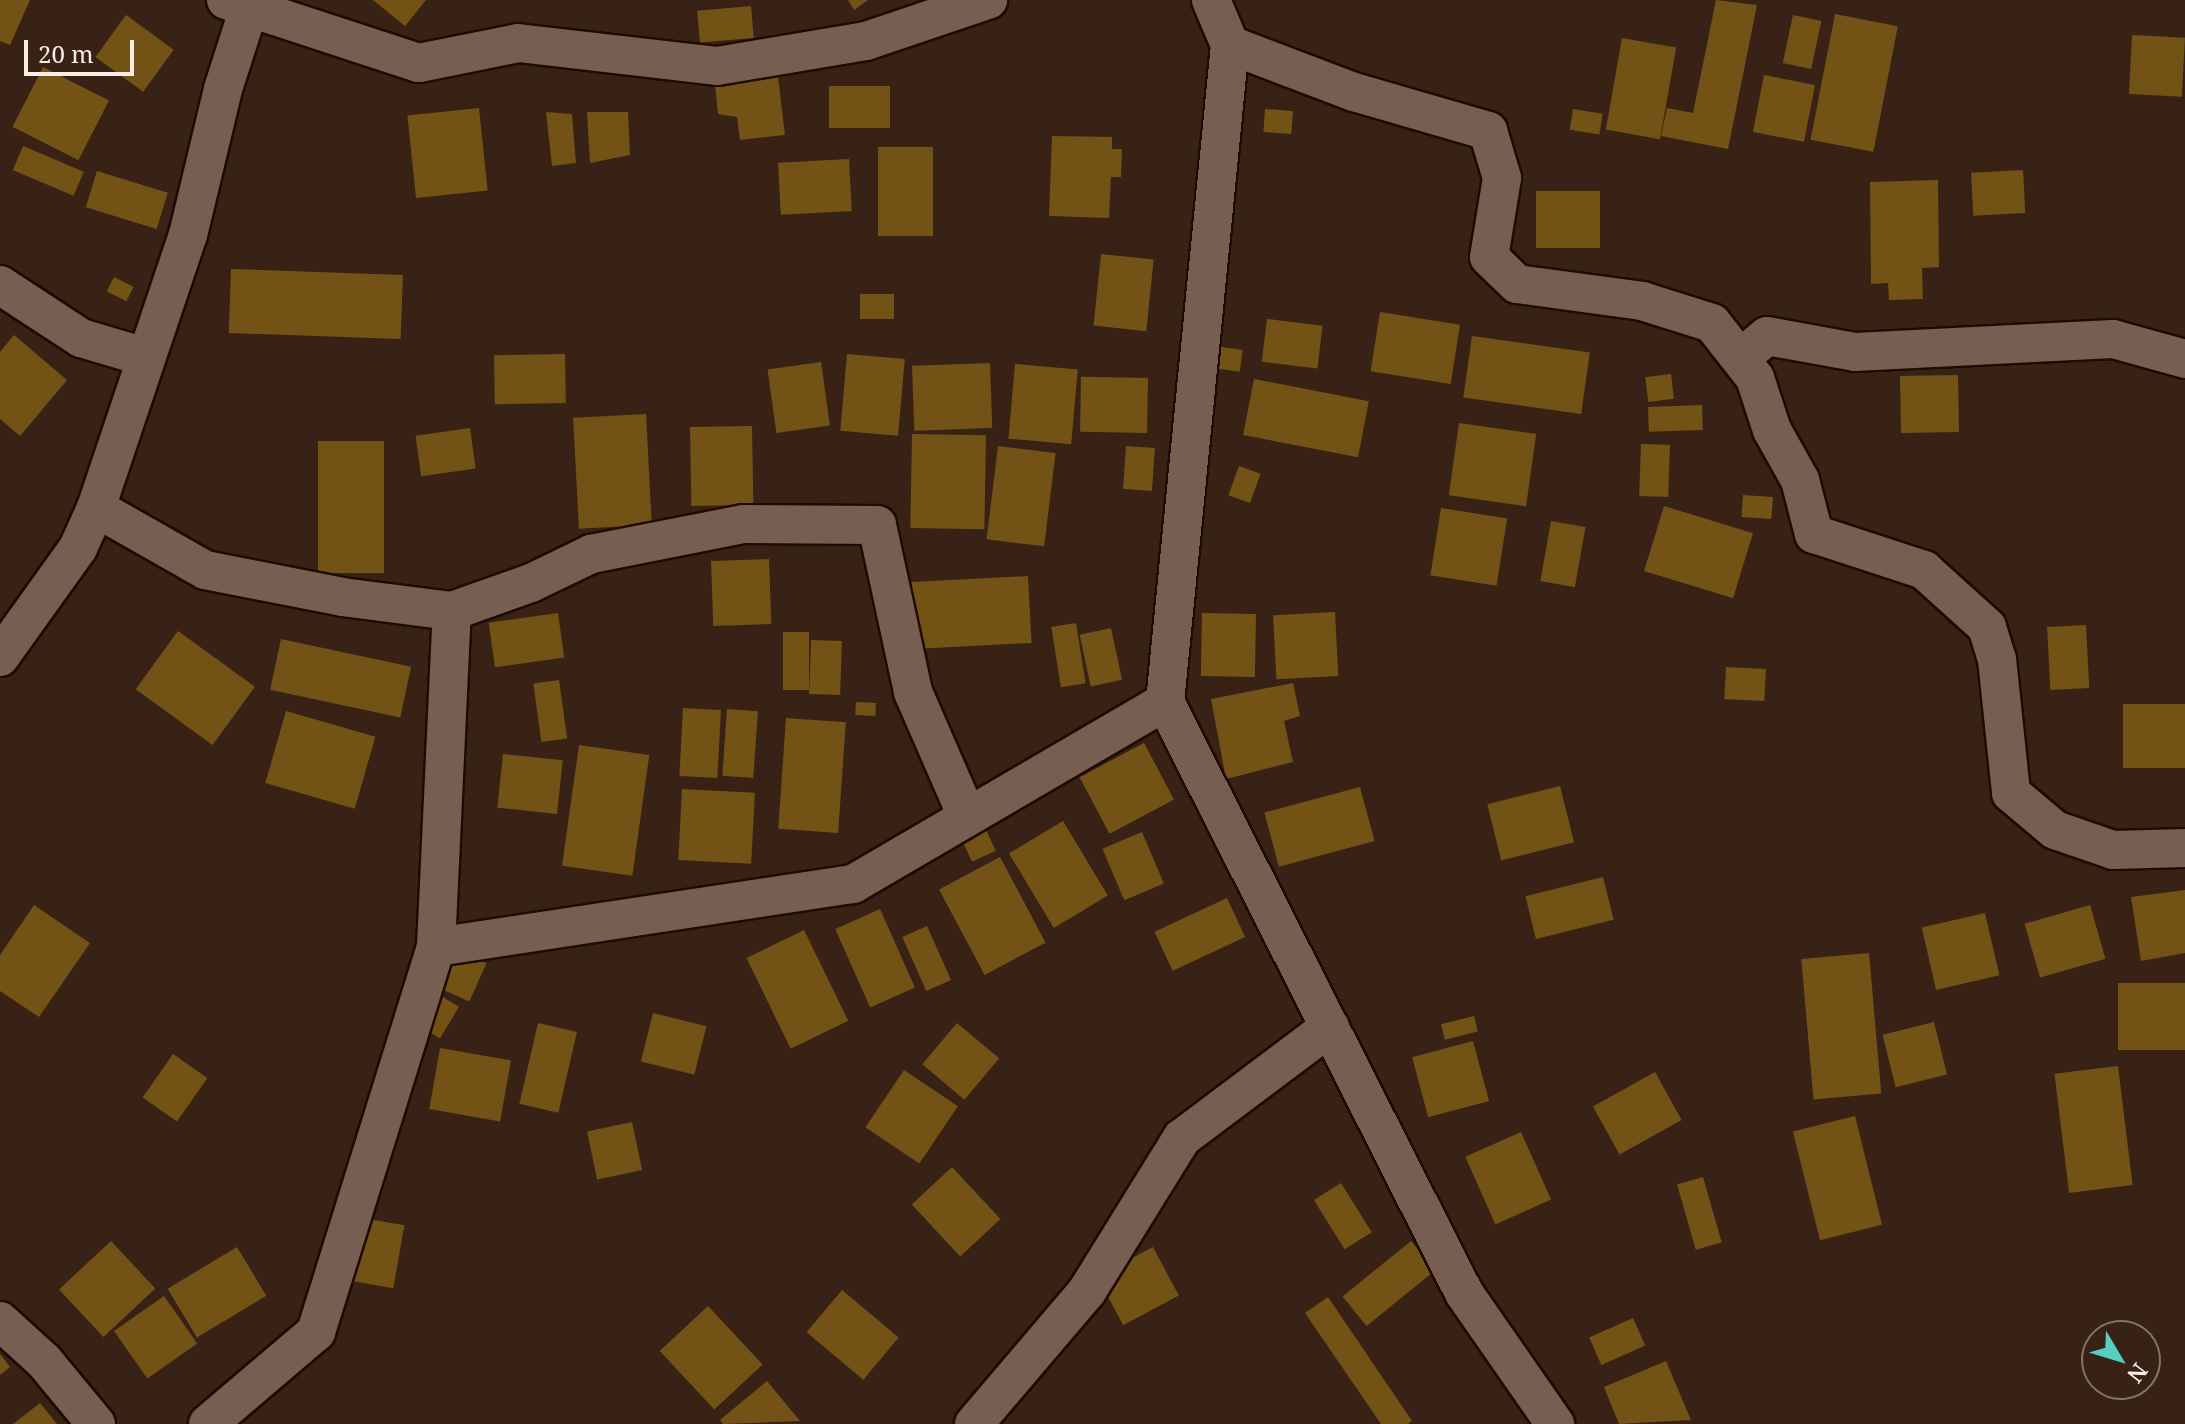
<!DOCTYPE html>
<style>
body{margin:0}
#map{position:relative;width:2185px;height:1424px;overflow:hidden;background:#382216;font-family:"Noto Serif",serif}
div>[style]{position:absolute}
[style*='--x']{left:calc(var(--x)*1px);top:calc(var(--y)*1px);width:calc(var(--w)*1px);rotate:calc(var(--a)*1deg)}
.building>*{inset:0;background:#735216;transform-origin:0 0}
.roads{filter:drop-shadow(2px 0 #1e0b02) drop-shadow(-2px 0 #1e0b02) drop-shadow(0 2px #1e0b02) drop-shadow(0 -2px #1e0b02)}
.minor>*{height:38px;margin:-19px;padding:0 19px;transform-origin:19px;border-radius:19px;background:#775e50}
span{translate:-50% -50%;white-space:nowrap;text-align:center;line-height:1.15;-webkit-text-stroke:6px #382216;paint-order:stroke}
.north{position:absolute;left:2081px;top:1320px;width:80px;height:80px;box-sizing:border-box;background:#382216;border:2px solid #867368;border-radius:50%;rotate:128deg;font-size:22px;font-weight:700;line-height:32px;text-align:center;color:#fbece4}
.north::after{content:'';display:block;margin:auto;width:28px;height:36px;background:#56cec2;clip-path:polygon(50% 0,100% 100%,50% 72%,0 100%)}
.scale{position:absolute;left:24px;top:40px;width:110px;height:36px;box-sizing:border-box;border:4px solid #fbece4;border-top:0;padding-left:10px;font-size:24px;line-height:28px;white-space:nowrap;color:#fbece4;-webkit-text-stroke:6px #382216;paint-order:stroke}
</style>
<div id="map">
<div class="building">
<i style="clip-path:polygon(0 0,30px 0,10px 45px,0 41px)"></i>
<i style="clip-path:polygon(373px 0,426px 0,405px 26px)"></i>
<i style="clip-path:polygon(848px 0,868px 0,854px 10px)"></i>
<i style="clip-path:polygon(1716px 0,1757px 5px,1728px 149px,1661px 136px,1667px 108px,1693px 113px)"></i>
<i style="left:751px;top:6px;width:32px;height:54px;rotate:85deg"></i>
<i style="left:1835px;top:14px;width:64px;height:128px;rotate:11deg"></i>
<i style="left:126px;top:15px;width:59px;height:52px;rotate:36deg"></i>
<i style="left:1793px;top:15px;width:29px;height:49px;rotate:12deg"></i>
<i style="left:2132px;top:35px;width:53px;height:59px;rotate:3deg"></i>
<i style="left:1622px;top:38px;width:55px;height:93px;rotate:10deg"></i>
<i style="left:43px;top:67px;width:74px;height:67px;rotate:27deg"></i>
<i style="left:1764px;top:75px;width:52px;height:58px;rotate:11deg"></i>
<i style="clip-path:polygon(778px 77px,785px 135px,740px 140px,737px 117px,718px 114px,715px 85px)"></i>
<i style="left:829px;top:86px;width:61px;height:42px"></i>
<i style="left:479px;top:108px;width:83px;height:72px;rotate:84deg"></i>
<i style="left:1265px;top:109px;width:28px;height:23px;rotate:4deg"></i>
<i style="left:1573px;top:109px;width:30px;height:21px;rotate:9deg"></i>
<i style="clip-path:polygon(546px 112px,572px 114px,576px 163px,552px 166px)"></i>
<i style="clip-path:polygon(587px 112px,628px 112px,630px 155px,590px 163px)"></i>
<i style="clip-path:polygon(1052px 136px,1112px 137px,1112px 149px,1122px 149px,1121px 177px,1111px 177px,1109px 218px,1049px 216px)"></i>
<i style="left:23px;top:146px;width:66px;height:26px;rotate:23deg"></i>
<i style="left:878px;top:147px;width:55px;height:89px"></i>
<i style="left:849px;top:159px;width:52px;height:71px;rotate:87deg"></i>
<i style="left:2023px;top:170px;width:43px;height:52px;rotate:87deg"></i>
<i style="left:97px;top:171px;width:74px;height:38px;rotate:17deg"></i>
<i style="clip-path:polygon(1938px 180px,1939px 267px,1922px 268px,1923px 299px,1889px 300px,1888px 283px,1871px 284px,1870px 182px)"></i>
<i style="left:1536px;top:191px;width:64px;height:57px"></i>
<i style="left:1101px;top:254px;width:53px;height:72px;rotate:6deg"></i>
<i style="left:231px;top:269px;width:172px;height:64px;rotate:2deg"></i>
<i style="left:114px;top:277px;width:22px;height:16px;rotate:27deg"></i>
<i style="left:894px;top:294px;width:25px;height:34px;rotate:90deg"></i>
<i style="left:1380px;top:312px;width:81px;height:60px;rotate:9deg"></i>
<i style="left:1267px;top:319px;width:56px;height:43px;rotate:7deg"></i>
<i style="clip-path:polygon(14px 335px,67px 380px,20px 436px,0 419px,0 352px)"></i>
<i style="left:1472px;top:336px;width:119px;height:62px;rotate:8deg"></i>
<i style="left:1215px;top:346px;width:28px;height:22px;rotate:8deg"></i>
<i style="left:565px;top:354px;width:49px;height:71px;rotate:89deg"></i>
<i style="left:847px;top:354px;width:58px;height:77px;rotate:5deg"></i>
<i style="left:821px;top:362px;width:64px;height:54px;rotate:82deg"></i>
<i style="left:990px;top:363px;width:65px;height:78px;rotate:88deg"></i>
<i style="left:1015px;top:364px;width:63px;height:75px;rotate:5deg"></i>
<i style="left:1671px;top:374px;width:25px;height:26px;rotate:83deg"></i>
<i style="left:1958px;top:375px;width:57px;height:58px;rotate:89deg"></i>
<i style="left:1148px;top:378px;width:55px;height:67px;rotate:91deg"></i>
<i style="left:1254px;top:379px;width:117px;height:57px;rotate:11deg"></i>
<i style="left:1702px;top:405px;width:25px;height:54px;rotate:88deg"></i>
<i style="left:646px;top:414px;width:111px;height:73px;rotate:87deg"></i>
<i style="left:1459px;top:423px;width:78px;height:73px;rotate:8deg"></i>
<i style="left:752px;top:426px;width:79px;height:62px;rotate:89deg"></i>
<i style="left:470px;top:428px;width:41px;height:55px;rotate:82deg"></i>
<i style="left:912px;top:434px;width:74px;height:94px;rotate:1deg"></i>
<i style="left:318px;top:441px;width:66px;height:132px"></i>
<i style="left:1641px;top:444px;width:29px;height:52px;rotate:2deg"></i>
<i style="left:998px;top:446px;width:58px;height:94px;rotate:7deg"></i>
<i style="left:1126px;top:446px;width:29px;height:43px;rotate:4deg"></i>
<i style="left:1239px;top:466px;width:23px;height:31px;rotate:20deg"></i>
<i style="left:1743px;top:495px;width:30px;height:22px;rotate:4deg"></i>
<i style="left:1664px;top:506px;width:93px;height:68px;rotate:17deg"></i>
<i style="left:1441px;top:508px;width:67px;height:68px;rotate:9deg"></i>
<i style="left:1551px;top:521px;width:35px;height:61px;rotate:10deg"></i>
<i style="left:769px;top:559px;width:65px;height:58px;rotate:88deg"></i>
<i style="left:1028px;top:576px;width:67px;height:117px;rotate:87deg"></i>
<i style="left:1335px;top:612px;width:64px;height:62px;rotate:87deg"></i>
<i style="left:558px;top:613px;width:45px;height:70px;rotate:82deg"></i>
<i style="left:1202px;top:613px;width:54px;height:63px;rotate:1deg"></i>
<i style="left:1076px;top:623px;width:61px;height:25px;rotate:81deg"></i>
<i style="left:2086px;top:625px;width:63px;height:39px;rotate:87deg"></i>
<i style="left:1111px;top:628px;width:53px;height:32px;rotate:78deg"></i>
<i style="left:178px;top:631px;width:95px;height:72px;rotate:36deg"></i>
<i style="left:783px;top:632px;width:26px;height:58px"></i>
<i style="left:281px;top:639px;width:133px;height:52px;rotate:12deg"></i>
<i style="left:811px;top:640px;width:31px;height:54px;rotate:2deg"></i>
<i style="left:1726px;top:667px;width:40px;height:32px;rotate:3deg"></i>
<i style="left:559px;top:680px;width:59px;height:26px;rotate:82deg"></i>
<i style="clip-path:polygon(1293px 683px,1300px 716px,1284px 721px,1293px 762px,1226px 779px,1211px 699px)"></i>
<i style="left:856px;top:702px;width:20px;height:13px;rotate:3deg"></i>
<i style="left:2185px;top:704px;width:64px;height:62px;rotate:90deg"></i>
<i style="left:683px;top:708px;width:38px;height:68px;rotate:3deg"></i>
<i style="left:727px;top:709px;width:31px;height:67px;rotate:4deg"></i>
<i style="left:286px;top:711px;width:93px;height:75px;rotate:16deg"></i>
<i style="left:786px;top:718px;width:60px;height:111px;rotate:4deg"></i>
<i style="left:1144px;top:743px;width:64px;height:73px;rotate:62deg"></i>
<i style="left:579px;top:745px;width:71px;height:122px;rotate:8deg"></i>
<i style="left:503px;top:754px;width:60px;height:54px;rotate:6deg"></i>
<i style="left:1560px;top:786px;width:58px;height:75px;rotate:76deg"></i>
<i style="left:1360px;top:787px;width:56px;height:99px;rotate:75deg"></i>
<i style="left:682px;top:789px;width:73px;height:71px;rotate:3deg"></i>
<i style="left:1063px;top:821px;width:87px;height:63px;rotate:59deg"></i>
<i style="left:986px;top:830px;width:23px;height:26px;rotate:65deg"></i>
<i style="left:1142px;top:832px;width:56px;height:43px;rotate:67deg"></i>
<i style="left:1000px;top:857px;width:97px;height:69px;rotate:62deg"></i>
<i style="left:1603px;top:877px;width:44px;height:80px;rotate:76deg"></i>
<i style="clip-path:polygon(2185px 890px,2185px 953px,2141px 961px,2131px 897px)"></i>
<i style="left:1227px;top:898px;width:43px;height:80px;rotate:65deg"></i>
<i style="clip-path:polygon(34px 905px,90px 943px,39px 1017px,0 991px,0 955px)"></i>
<i style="left:2090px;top:905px;width:56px;height:68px;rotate:74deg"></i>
<i style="left:880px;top:909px;width:86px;height:49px;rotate:66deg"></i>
<i style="left:1985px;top:913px;width:64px;height:65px;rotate:77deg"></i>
<i style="left:927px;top:926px;width:59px;height:27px;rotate:66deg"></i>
<i style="left:804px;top:930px;width:101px;height:64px;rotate:64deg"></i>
<i style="left:459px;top:951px;width:30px;height:42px;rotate:24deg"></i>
<i style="left:1869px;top:953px;width:141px;height:68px;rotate:85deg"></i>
<i style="left:2185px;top:983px;width:67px;height:67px;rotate:90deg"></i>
<i style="left:441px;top:996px;width:21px;height:37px;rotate:31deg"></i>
<i style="left:653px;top:1013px;width:55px;height:50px;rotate:14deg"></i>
<i style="left:1474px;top:1016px;width:16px;height:34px;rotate:76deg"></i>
<i style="left:1934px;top:1022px;width:54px;height:53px;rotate:76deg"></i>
<i style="left:538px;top:1023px;width:40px;height:83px;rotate:13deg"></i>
<i style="left:957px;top:1023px;width:55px;height:54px;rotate:40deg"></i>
<i style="left:1473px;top:1041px;width:62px;height:63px;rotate:75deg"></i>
<i style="left:440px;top:1048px;width:72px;height:62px;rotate:10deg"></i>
<i style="left:173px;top:1054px;width:42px;height:53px;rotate:35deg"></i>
<i style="left:2118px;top:1066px;width:120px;height:64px;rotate:83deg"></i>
<i style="left:904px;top:1070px;width:65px;height:69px;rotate:34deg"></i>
<i style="left:1655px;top:1072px;width:55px;height:71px;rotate:61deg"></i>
<i style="left:1855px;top:1116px;width:112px;height:64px;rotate:76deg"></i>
<i style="left:632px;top:1122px;width:49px;height:46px;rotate:78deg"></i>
<i style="left:1521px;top:1132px;width:74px;height:61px;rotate:66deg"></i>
<i style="left:952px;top:1167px;width:71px;height:55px;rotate:47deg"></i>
<i style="left:1703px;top:1177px;width:68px;height:27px;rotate:74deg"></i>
<i style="left:1341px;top:1183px;width:58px;height:32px;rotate:58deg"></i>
<i style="left:363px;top:1218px;width:42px;height:64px;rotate:10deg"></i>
<i style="left:111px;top:1241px;width:65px;height:71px;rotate:47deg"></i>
<i style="left:1411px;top:1241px;width:38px;height:88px;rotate:51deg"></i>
<i style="left:237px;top:1247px;width:57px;height:81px;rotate:59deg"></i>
<i style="left:1153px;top:1247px;width:55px;height:63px;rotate:62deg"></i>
<i style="left:842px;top:1290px;width:74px;height:55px;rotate:40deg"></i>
<i style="left:164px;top:1296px;width:58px;height:61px;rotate:55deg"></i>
<i style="clip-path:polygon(1328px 1297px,1412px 1421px,1408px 1424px,1381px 1424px,1305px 1313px)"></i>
<i style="left:708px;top:1306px;width:80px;height:66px;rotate:47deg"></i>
<i style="left:1633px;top:1318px;width:30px;height:48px;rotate:66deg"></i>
<i style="clip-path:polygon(0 1354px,10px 1367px,0 1375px)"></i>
<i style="clip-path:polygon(1666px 1361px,1691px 1420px,1619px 1424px,1604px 1387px)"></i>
<i style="clip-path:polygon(767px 1381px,800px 1421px,723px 1424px,720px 1420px)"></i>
<i style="clip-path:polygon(40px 1403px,57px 1424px,13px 1424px)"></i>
</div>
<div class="roads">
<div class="minor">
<i style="--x:226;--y:0;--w:203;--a:18.1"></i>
<i style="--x:419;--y:63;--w:101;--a:-11.4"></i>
<i style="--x:518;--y:43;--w:200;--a:6.6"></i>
<i style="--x:717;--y:66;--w:151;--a:-9.5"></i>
<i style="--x:866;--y:41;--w:129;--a:-18.6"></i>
<i style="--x:1211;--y:0;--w:49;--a:67.1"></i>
<i style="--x:1230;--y:45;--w:133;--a:20.8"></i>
<i style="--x:1354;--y:92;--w:140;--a:16.2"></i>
<i style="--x:1488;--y:131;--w:49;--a:73.4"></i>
<i style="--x:1502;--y:178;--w:80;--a:99.3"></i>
<i style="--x:1489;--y:257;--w:39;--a:44"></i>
<i style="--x:1517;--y:284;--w:126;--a:7.7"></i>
<i style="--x:1642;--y:301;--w:73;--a:17.4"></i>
<i style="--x:1712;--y:323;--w:70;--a:52"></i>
<i style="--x:1755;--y:378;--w:55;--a:71.9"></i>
<i style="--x:1772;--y:430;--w:57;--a:60.8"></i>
<i style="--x:1800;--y:480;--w:56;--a:75.5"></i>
<i style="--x:1814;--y:534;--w:116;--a:18.1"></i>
<i style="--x:1924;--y:570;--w:85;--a:42.1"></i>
<i style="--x:1987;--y:627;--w:34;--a:73"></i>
<i style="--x:1997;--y:659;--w:135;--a:84"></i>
<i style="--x:2011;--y:793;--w:57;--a:40.1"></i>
<i style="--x:2055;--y:830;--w:61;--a:19"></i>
<i style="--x:2113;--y:850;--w:72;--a:-1.6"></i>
<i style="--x:0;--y:285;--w:97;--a:33.2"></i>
<i style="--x:81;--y:338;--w:67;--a:16.5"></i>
<i style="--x:1743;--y:356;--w:31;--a:-40"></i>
<i style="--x:1767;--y:336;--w:89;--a:10.3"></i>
<i style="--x:1855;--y:352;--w:258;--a:-2.9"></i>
<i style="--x:2113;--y:339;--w:75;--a:15.5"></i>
<i style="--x:96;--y:508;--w:125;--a:29.6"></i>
<i style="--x:205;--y:570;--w:140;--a:11.1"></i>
<i style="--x:342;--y:597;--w:111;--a:7.3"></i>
<i style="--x:452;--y:611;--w:84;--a:-19.5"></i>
<i style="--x:531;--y:583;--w:67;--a:-25.8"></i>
<i style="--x:591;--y:554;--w:156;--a:-11.1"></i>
<i style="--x:744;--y:524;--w:133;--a:0.4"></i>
<i style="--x:877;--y:525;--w:171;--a:77.8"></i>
<i style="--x:913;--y:692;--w:135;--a:66.5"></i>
<i style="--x:0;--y:657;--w:134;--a:-54.4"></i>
<i style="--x:78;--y:548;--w:44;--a:-65.8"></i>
<i style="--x:96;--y:508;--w:288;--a:-71.4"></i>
<i style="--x:188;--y:235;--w:150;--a:-76.5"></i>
<i style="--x:223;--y:89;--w:85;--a:-72.2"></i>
<i style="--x:1165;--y:702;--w:662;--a:63.16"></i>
<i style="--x:1464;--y:1293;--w:160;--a:55.2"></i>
<i style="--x:436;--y:947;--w:336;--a:-87.3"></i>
<i style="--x:0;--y:1321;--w:59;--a:42.3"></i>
<i style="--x:44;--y:1361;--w:82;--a:50.5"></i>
<i style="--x:208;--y:1424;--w:142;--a:-40.4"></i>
<i style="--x:316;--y:1332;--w:403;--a:-72.7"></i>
<i style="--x:436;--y:947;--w:422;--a:-8.6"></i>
<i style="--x:853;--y:884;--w:361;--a:-30.3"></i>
<i style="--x:1165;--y:702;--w:660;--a:-84.35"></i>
<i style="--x:974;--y:1424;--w:175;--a:-49.6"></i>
<i style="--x:1087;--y:1291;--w:180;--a:-58.2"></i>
<i style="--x:1182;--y:1138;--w:185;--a:-36.9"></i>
</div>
</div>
<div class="north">N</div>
<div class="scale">20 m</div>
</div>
